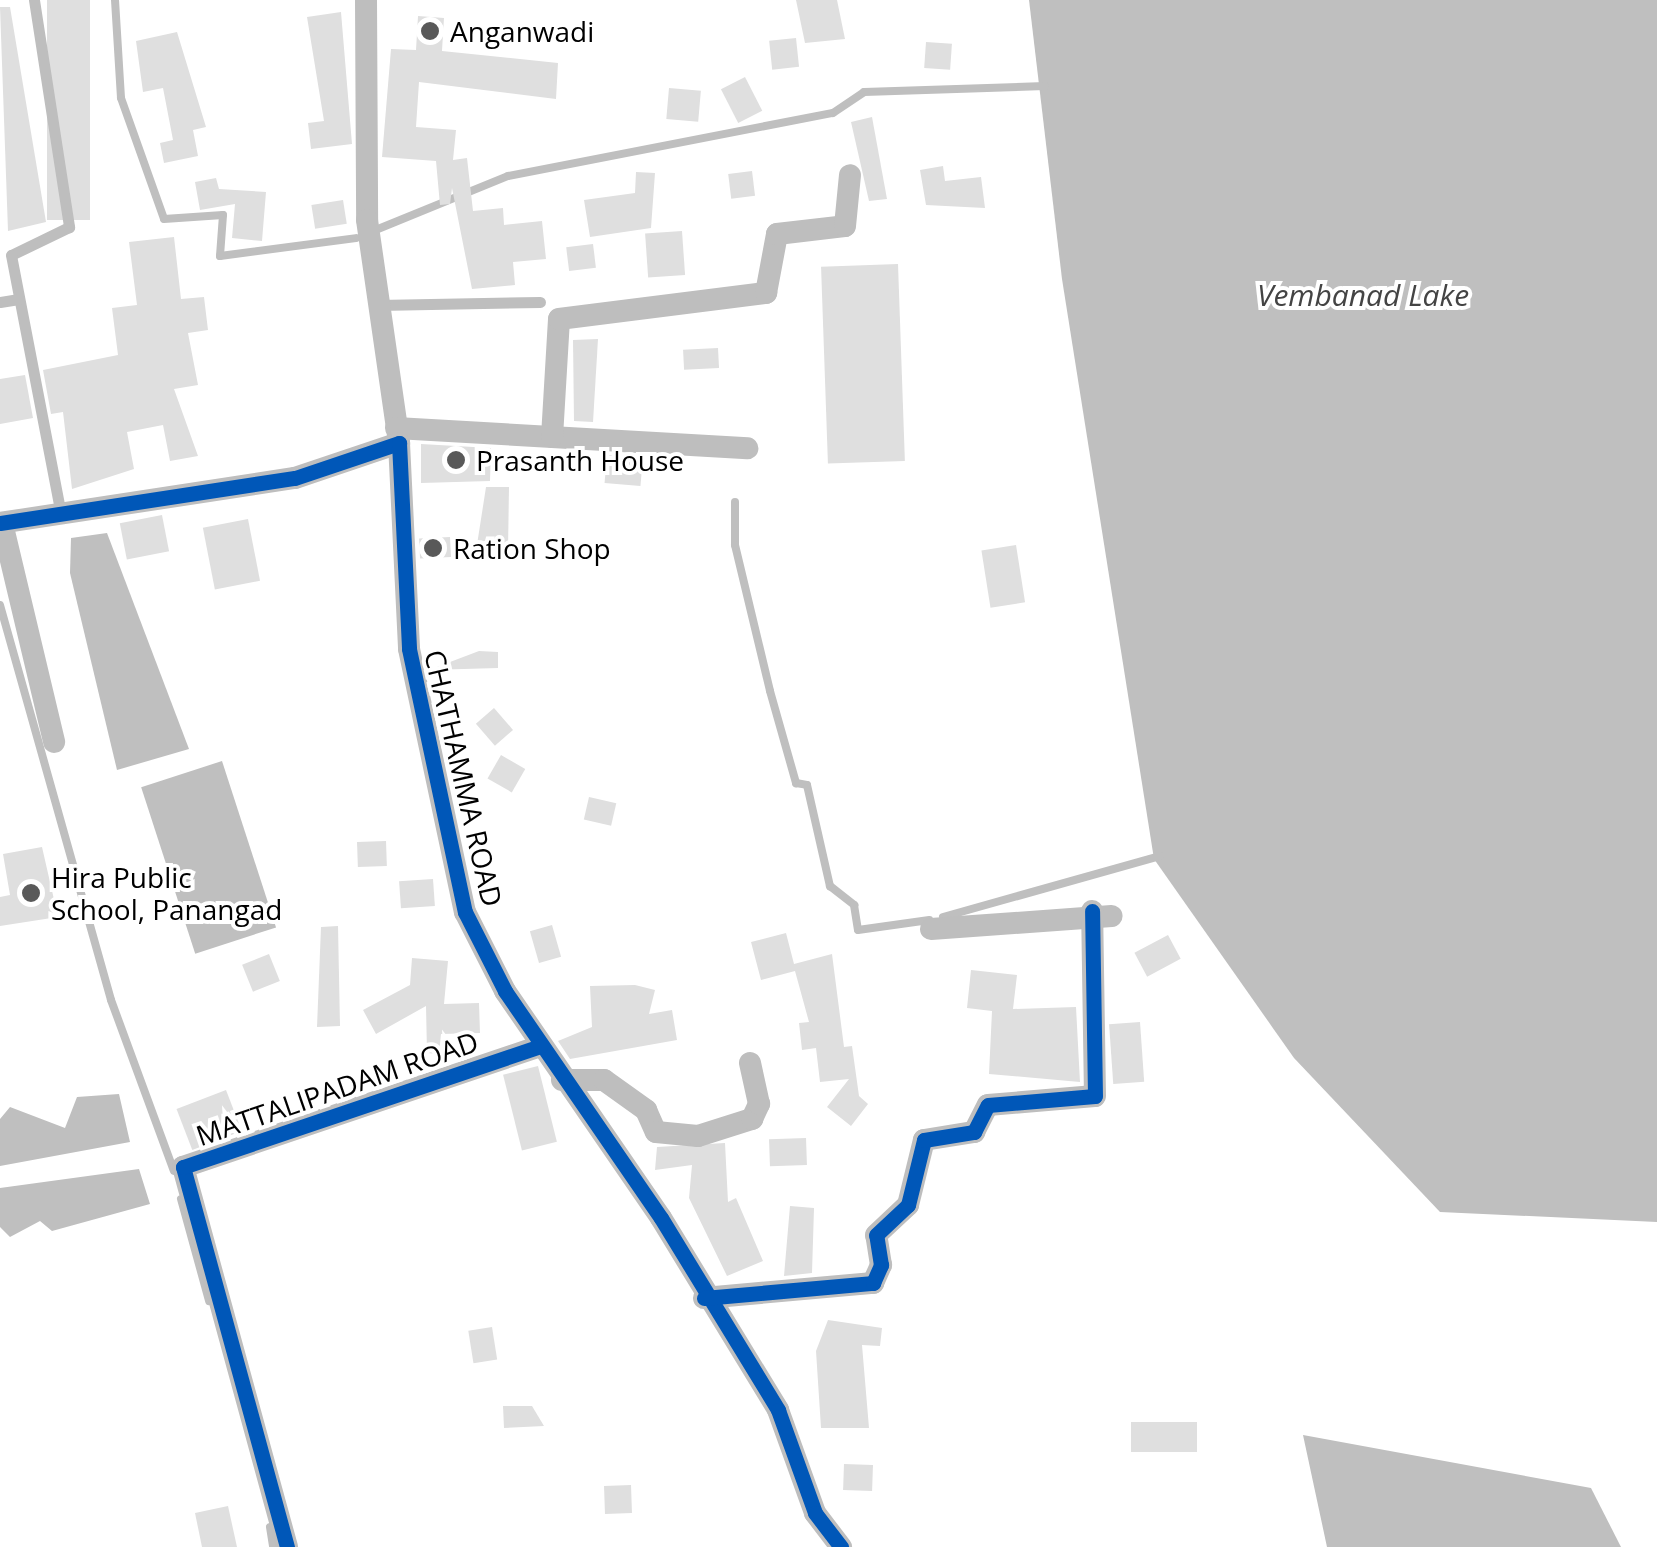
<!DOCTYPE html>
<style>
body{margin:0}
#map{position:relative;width:1657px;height:1547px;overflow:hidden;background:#fff;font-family:"Open Sans",sans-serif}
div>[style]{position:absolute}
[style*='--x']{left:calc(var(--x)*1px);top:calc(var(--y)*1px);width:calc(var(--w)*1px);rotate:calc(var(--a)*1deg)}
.water>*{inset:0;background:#bfbfbf;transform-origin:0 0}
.stream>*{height:8px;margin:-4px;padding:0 4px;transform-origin:4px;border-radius:4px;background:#bfbfbf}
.building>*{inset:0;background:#dfdfdf;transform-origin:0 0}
.lane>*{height:11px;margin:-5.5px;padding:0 5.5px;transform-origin:5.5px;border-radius:5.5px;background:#bebebe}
.street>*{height:22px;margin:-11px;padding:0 11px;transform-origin:11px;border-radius:11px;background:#bebebe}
.cycleway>*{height:15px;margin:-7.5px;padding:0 7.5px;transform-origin:7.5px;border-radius:7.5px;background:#0057b8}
.dots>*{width:28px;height:28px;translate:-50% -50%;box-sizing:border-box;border:5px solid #fff;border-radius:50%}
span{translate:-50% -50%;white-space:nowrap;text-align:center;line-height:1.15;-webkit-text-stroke:8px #fff;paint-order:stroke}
.poi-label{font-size:28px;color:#000}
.left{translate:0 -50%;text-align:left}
.street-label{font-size:28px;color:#000}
.water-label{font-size:30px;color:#444;font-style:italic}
</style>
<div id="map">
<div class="water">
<i style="clip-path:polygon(1029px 0,1657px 0,1657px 1222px,1440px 1212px,1294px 1058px,1154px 859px,1062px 279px)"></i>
<i style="clip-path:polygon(107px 533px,189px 749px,117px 770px,70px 573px,71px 538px)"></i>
<i style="left:222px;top:761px;width:175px;height:85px;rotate:72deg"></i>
<i style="clip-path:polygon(119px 1094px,130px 1142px,0 1166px,0 1119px,10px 1107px,65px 1128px,77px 1097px)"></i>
<i style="clip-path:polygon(139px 1169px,150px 1204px,52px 1231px,40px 1221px,10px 1237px,0 1227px,0 1188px)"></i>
<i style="clip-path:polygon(1303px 1435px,1591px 1488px,1621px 1547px,1327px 1547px)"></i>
</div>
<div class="stream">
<i style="--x:115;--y:0;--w:98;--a:86.5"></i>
<i style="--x:121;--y:98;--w:128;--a:70.4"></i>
<i style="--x:164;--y:219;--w:59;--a:-3.9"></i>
<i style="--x:223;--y:215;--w:41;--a:94.2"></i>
<i style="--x:220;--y:256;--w:137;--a:-7.5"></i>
<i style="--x:378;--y:229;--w:140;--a:-22.2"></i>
<i style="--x:508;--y:176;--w:331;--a:-11"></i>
<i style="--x:833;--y:113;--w:37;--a:-34"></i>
<i style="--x:864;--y:92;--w:181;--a:-1.9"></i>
<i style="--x:735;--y:502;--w:43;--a:90"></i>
<i style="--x:735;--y:545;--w:150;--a:76.5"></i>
<i style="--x:770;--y:691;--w:96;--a:74.2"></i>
<i style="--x:796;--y:783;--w:11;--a:10"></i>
<i style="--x:807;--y:785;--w:104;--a:77.2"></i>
<i style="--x:830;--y:886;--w:31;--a:38"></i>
<i style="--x:854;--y:905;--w:25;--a:81"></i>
<i style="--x:858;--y:930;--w:72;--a:-8"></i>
<i style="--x:0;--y:605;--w:410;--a:74.3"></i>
<i style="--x:111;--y:1000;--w:182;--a:69.8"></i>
<i style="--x:943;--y:917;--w:225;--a:-15.7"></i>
<i style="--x:181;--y:1199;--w:106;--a:74.6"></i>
<i style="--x:270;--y:1527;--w:20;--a:81"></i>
</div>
<div class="building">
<i style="left:47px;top:0;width:43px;height:220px"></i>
<i style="clip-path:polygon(796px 0,837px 0,845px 39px,805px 43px)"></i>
<i style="clip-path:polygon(0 7px,10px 7px,46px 222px,8px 231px)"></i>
<i style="clip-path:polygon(341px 12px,352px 144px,311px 149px,308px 123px,324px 121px,307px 17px)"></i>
<i style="clip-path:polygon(418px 16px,444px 18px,442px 51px,558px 63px,556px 99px,419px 82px,416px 127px,456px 130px,453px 160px,467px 158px,473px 211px,503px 208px,504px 225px,542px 221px,546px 259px,513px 262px,515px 285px,472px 289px,452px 188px,450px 204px,440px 205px,436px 161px,382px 157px,391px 49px,416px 50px)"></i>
<i style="clip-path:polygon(177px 32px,206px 127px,193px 130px,198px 156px,164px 163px,160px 143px,173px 140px,163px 88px,143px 92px,136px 41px)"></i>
<i style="left:796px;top:38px;width:29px;height:27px;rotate:84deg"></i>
<i style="left:926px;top:42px;width:26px;height:26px;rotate:4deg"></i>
<i style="left:745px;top:77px;width:38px;height:27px;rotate:63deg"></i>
<i style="left:669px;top:88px;width:32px;height:31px;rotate:5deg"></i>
<i style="clip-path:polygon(872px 117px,887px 199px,869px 201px,851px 122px)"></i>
<i style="clip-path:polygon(943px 166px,945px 181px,981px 177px,985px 208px,926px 205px,920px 170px)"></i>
<i style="left:752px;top:171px;width:25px;height:24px;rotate:83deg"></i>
<i style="clip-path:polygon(636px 172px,655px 173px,651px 228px,590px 237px,584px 200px,635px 193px)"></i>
<i style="clip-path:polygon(216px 178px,219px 189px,266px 192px,262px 241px,232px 238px,235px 204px,200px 210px,195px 182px)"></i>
<i style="left:343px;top:200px;width:24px;height:32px;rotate:81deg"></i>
<i style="left:682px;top:231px;width:44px;height:37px;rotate:86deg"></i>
<i style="clip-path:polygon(174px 237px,181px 299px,204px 297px,208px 330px,188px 333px,198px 385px,174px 389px,198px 456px,170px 461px,163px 425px,127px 432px,134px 469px,72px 489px,63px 412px,51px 414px,43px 370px,118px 355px,112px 308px,137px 305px,129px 242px)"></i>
<i style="left:593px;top:244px;width:24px;height:27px;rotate:83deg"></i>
<i style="left:898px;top:264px;width:197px;height:77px;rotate:88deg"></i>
<i style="clip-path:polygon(598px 339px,593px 422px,574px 421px,573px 340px)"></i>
<i style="left:718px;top:348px;width:20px;height:35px;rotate:87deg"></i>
<i style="clip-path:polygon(25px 375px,33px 418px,0 424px,0 379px)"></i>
<i style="clip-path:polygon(421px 444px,491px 448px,490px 481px,421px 483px)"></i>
<i style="left:607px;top:455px;width:36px;height:28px;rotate:5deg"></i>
<i style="clip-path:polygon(486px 487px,509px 487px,508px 550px,476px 551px)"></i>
<i style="left:162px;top:515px;width:37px;height:43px;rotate:79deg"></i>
<i style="left:248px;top:519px;width:63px;height:46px;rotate:79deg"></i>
<i style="left:450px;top:537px;width:20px;height:31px;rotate:87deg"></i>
<i style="left:1016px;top:545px;width:58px;height:35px;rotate:81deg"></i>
<i style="clip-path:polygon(479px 651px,498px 652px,498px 668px,429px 670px)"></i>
<i style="left:494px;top:708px;width:29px;height:24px;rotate:49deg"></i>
<i style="left:501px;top:755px;width:28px;height:27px;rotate:30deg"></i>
<i style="left:589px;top:797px;width:28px;height:23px;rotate:13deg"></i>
<i style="left:386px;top:841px;width:25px;height:29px;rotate:88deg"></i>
<i style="clip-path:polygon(42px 847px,58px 917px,0 926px,0 897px,10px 895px,3px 854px)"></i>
<i style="left:433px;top:879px;width:27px;height:34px;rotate:86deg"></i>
<i style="left:552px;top:925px;width:33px;height:23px;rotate:74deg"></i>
<i style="clip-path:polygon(338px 926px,340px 1026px,317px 1027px,321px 927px)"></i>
<i style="clip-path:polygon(786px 933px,794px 964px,832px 954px,844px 1047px,852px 1046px,859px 1096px,868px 1104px,851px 1126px,827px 1107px,849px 1079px,820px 1082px,816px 1048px,802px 1050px,799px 1023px,809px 1022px,795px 971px,761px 980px,751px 942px)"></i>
<i style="left:1168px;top:935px;width:27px;height:38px;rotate:62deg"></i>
<i style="left:269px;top:954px;width:29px;height:29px;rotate:68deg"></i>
<i style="clip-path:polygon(412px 958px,448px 961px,444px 1004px,479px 1003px,480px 1033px,441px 1034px,439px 1054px,427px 1053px,426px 1006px,376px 1034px,363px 1010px,410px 985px)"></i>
<i style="clip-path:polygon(971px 970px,1017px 975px,1013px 1009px,1076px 1007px,1080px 1082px,989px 1074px,992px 1011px,967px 1008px)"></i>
<i style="clip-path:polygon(635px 985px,655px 990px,649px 1014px,672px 1010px,677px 1040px,570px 1059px,558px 1041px,592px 1027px,590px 986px)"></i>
<i style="left:1140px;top:1022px;width:60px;height:31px;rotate:86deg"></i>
<i style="left:538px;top:1066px;width:78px;height:36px;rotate:76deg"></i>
<i style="left:226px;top:1090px;width:44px;height:53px;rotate:69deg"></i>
<i style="left:806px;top:1138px;width:27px;height:37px;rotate:88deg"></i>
<i style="clip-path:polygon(725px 1143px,728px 1202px,736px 1198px,763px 1261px,727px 1276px,689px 1198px,692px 1165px,655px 1170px,657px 1147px)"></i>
<i style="clip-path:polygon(790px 1206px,814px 1208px,812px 1273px,784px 1276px)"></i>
<i style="clip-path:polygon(828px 1320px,882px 1328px,880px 1346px,862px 1345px,869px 1428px,821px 1428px,816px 1351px)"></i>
<i style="left:492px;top:1327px;width:33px;height:24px;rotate:81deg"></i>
<i style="clip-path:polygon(503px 1406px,532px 1406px,544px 1426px,504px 1428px)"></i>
<i style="left:1197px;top:1422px;width:30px;height:66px;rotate:90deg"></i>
<i style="left:844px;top:1464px;width:29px;height:26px;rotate:2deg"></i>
<i style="left:631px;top:1485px;width:28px;height:27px;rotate:88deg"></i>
<i style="clip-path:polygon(228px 1506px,237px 1547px,202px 1547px,195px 1513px)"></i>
</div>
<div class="lane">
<i style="--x:34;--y:0;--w:230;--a:81.2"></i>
<i style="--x:69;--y:227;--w:64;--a:154.2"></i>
<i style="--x:11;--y:255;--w:264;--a:79.1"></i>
<i style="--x:0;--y:302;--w:19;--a:-9"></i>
<i style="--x:378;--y:305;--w:162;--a:-1.1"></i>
</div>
<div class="street">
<i style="--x:366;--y:0;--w:220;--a:89.7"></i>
<i style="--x:367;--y:220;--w:225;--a:81.8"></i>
<i style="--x:396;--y:428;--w:352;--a:3.3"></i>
<i style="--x:552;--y:437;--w:118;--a:-86.6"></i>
<i style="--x:559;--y:319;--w:209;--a:-7.2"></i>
<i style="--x:766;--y:293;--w:60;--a:-79.4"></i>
<i style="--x:777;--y:234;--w:68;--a:-6.7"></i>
<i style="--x:845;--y:226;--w:51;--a:-84.4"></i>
<i style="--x:0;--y:523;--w:298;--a:-8.7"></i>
<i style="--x:295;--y:478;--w:110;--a:-18.6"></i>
<i style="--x:399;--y:443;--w:206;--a:87.2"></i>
<i style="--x:409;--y:649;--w:269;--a:78"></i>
<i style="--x:465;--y:912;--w:89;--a:63.1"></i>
<i style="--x:505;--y:991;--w:275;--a:55.5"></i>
<i style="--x:661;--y:1218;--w:225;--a:58.6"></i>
<i style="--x:778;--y:1410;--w:109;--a:70.2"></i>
<i style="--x:815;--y:1513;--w:43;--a:52.6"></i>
<i style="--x:2;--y:523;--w:225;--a:76.6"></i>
<i style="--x:931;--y:929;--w:181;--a:-4.1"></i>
<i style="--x:562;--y:1080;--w:42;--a:0"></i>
<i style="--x:604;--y:1080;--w:52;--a:35.5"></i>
<i style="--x:646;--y:1110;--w:24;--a:66"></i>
<i style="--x:656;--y:1132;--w:42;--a:5.4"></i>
<i style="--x:698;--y:1136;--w:57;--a:-17.5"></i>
<i style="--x:752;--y:1119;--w:17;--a:-65"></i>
<i style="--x:759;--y:1104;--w:42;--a:-102.4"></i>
<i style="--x:704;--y:1298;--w:170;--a:-5.1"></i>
<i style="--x:873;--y:1283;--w:20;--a:-66"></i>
<i style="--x:881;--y:1265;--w:30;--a:-99"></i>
<i style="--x:876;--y:1235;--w:44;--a:-43.2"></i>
<i style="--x:908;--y:1205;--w:67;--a:-76.2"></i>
<i style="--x:924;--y:1140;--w:51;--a:-9.1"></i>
<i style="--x:974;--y:1132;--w:30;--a:-63"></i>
<i style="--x:988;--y:1105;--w:107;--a:-4.8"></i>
<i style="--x:1095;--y:1096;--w:185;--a:-90.9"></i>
<i style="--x:287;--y:1547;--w:394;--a:-105.3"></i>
<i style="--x:183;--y:1167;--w:377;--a:-18.7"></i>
</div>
<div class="cycleway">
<i style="--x:0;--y:523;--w:298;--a:-8.7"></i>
<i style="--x:295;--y:478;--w:110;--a:-18.6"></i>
<i style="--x:399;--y:443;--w:206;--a:87.2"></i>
<i style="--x:409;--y:649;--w:269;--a:78"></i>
<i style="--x:465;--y:912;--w:89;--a:63.1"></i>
<i style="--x:505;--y:991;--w:275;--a:55.5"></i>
<i style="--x:661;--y:1218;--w:225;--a:58.6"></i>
<i style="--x:778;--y:1410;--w:109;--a:70.2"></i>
<i style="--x:815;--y:1513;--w:43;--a:52.6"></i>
<i style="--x:704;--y:1298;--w:170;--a:-5.1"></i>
<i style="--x:873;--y:1283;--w:20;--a:-66"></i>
<i style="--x:881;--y:1265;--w:30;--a:-99"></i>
<i style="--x:876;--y:1235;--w:44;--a:-43.2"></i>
<i style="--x:908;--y:1205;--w:67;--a:-76.2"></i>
<i style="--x:924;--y:1140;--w:51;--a:-9.1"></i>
<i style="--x:974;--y:1132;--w:30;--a:-63"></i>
<i style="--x:988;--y:1105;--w:107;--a:-4.8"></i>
<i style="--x:1095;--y:1096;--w:185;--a:-90.9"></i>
<i style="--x:287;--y:1547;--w:394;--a:-105.3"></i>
<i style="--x:183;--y:1167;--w:377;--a:-18.7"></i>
</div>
<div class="dots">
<i style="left:430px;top:31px;background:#595959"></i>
<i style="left:456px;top:460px;background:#595959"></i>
<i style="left:433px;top:548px;background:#595959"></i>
<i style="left:31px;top:893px;background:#595959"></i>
</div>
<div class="poi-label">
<span class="left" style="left:450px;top:31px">Anganwadi</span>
<span class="left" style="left:476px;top:460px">Prasanth House</span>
<span class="left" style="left:453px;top:548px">Ration Shop</span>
<span class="left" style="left:51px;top:893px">Hira Public<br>School, Panangad</span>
</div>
<div class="street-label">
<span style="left:464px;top:778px;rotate:77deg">CHATHAMMA ROAD</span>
<span style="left:337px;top:1088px;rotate:-19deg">MATTALIPADAM ROAD</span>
</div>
<div class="water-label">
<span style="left:1363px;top:295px">Vembanad Lake</span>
</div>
</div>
